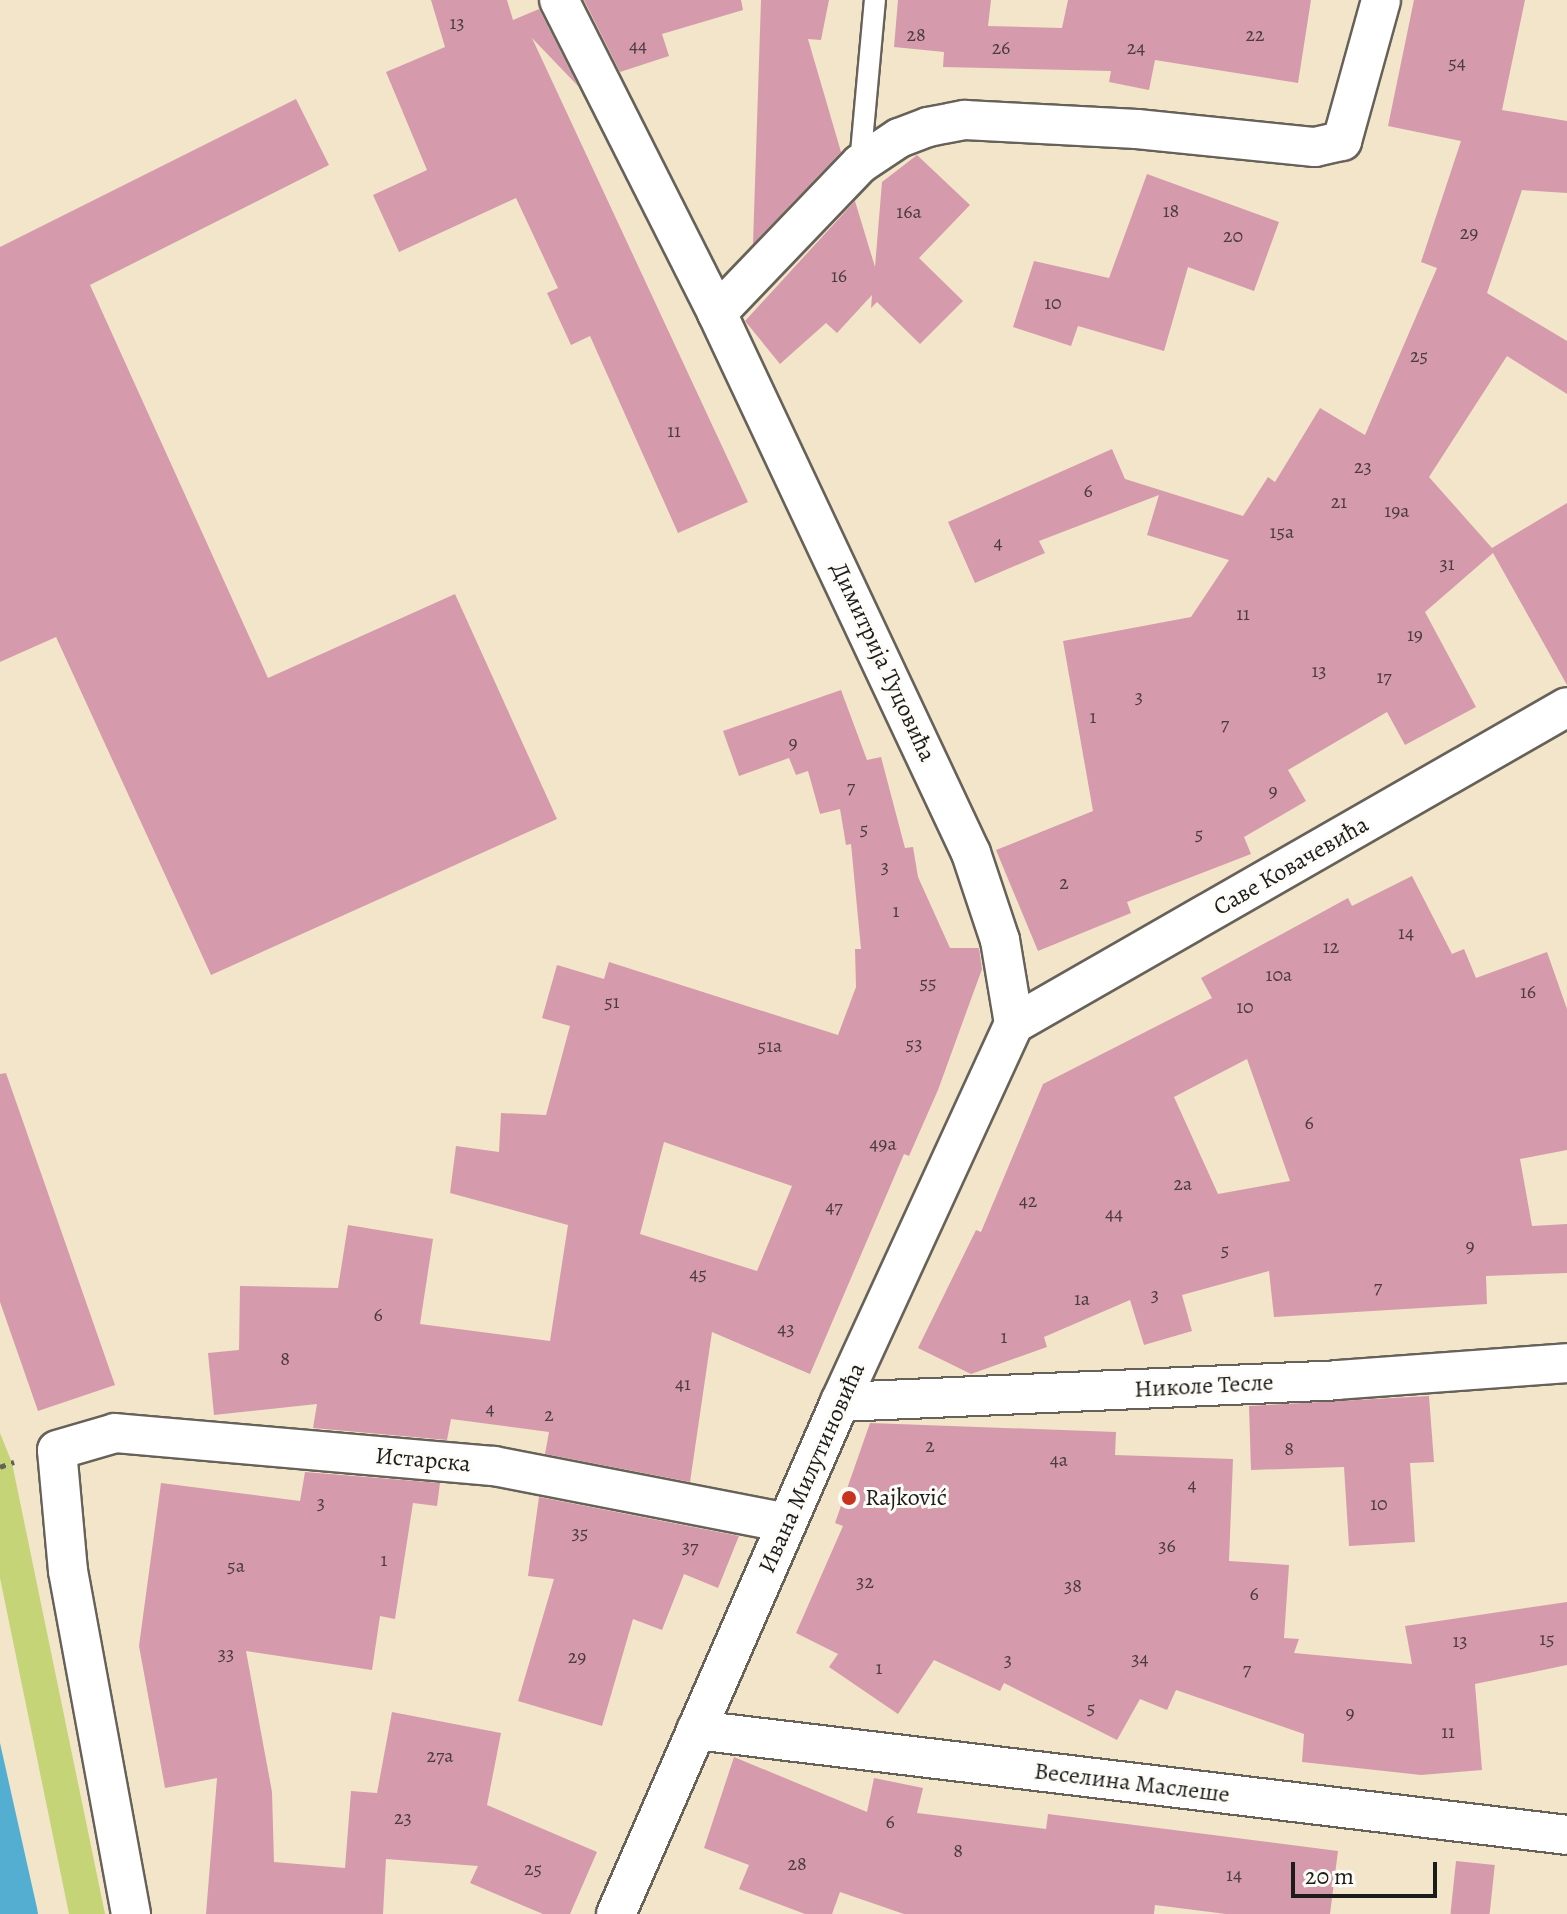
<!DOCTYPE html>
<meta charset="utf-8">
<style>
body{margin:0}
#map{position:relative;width:1567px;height:1914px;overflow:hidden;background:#f2e5ca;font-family:Alegreya,serif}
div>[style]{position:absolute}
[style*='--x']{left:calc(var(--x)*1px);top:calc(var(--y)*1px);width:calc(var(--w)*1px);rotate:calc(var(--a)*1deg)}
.green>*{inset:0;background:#c5d476}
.water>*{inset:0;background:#53aed1}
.building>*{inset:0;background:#d59bac;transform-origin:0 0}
.path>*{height:5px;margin-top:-2.5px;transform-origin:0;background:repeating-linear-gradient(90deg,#676259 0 6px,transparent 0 12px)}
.roads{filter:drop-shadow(2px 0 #676259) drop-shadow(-2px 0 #676259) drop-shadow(0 2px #676259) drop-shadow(0 -2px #676259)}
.service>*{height:20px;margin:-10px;padding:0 10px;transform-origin:10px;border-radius:10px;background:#fff}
.minor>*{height:38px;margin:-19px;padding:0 19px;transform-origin:19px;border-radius:19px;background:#fff}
.dots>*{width:22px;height:22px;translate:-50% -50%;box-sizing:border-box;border:4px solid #fdfcf7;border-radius:50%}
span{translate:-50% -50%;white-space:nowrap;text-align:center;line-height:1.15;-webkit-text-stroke:6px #fdfcf7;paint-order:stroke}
.number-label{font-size:20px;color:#4a3c40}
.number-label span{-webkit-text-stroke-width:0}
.street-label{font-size:24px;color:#1c1c1c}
.poi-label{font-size:24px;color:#1c1c1c}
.left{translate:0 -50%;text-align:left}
.scale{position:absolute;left:1291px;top:1862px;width:146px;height:36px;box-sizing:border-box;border:4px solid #1c1c1c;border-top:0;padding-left:10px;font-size:24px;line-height:28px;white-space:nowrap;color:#1c1c1c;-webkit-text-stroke:6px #fdfcf7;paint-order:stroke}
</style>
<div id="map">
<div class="green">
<i style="clip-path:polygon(0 1433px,12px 1463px,105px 1914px,69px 1914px,0 1578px)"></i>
</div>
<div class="water">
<i style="clip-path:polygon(0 1743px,37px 1908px,38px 1914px,0 1914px)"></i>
</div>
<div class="building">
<i style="clip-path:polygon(431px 0,507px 0,513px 20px,539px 9px,578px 86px,532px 38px,748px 502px,678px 533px,590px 336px,571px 345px,547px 293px,558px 288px,516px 198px,399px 252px,373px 195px,427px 170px,386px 72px,445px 47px)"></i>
<i style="clip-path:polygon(584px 0,741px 0,743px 10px,662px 34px,669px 56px,620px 72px)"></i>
<i style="clip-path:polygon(761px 0,829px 0,821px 40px,808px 39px,841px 152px,753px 244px)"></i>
<i style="clip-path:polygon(898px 0,991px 0,988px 26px,1062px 28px,1068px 0,1311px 0,1298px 83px,1155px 60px,1149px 90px,1109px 82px,1111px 71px,943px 67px,944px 52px,894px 47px)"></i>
<i style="clip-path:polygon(1414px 0,1525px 0,1502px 110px,1567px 121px,1567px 193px,1522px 190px,1487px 293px,1567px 341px,1567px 394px,1507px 356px,1429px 477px,1492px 548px,1567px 503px,1567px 685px,1493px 553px,1425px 612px,1476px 707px,1405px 745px,1387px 712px,1288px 770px,1306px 801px,1244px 837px,1251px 854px,1127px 902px,1131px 913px,1038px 951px,996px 850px,1093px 811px,1063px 641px,1191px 617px,1229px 560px,1147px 535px,1159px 495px,1039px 541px,1045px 553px,975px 583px,948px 522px,1112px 449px,1125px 479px,1243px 516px,1268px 477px,1275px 482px,1320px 408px,1365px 435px,1437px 268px,1421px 262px,1461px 141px,1388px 126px)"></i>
<i style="clip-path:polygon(296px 99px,329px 165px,90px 285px,268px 678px,455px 594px,557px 819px,211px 975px,56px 637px,0 662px,0 247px)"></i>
<i style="clip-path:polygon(917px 155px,970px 205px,919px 258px,963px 301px,920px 344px,877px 302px,871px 308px,872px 295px,837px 333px,826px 323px,780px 364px,745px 321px,855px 201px,875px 267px,882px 182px)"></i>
<i style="clip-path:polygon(1147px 174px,1279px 222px,1254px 291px,1188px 267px,1164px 351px,1078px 326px,1071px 346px,1013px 327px,1034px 261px,1109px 278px)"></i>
<i style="clip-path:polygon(evenodd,841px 690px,867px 760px,881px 757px,905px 848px,913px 847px,918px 877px,950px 948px,979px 948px,982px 969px,938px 1090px,909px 1156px,904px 1154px,810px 1374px,712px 1332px,690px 1482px,545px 1454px,549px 1432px,451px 1419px,447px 1440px,313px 1428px,317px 1404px,214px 1415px,208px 1353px,239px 1350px,240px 1286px,338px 1288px,348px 1225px,433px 1239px,420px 1324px,550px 1341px,568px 1225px,450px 1193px,456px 1146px,499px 1152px,501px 1113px,546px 1115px,570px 1026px,542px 1018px,557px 965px,604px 979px,609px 962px,838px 1035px,856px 987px,855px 949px,861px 949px,851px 844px,846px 845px,840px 809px,820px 814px,808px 771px,796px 775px,789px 758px,739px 776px,723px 731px,841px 690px,664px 1142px,792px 1186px,757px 1271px,640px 1234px,664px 1142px)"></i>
<i style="clip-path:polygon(evenodd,1412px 876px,1452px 954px,1464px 949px,1476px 978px,1547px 952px,1567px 1009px,1567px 1150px,1520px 1159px,1532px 1226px,1567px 1224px,1567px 1273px,1486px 1276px,1487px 1304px,1274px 1317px,1269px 1271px,1182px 1295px,1192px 1331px,1144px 1345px,1130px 1300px,1044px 1337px,1047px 1347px,971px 1374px,918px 1348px,976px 1230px,981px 1232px,1043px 1084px,1212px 998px,1201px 978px,1348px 898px,1352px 906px,1412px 876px,1247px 1059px,1290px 1181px,1218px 1194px,1174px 1097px,1247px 1059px)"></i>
<i style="clip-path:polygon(6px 1073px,115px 1385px,38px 1411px,0 1302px,0 1074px)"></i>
<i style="clip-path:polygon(1429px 1396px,1434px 1462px,1410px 1463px,1415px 1542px,1349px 1546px,1344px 1467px,1251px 1470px,1249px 1406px)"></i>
<i style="clip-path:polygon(870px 1423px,1116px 1432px,1115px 1455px,1233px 1459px,1229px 1561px,1289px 1565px,1284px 1638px,1299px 1639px,1294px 1653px,1412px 1664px,1405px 1626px,1567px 1602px,1567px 1665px,1475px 1684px,1482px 1770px,1421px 1775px,1302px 1762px,1304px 1734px,1176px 1690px,1167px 1710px,1140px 1699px,1117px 1740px,1004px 1683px,1000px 1691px,934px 1660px,898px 1714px,829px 1667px,838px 1654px,796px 1633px,843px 1526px,835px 1523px)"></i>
<i style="clip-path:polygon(305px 1472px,440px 1483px,437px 1506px,413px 1503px,395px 1619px,380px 1616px,372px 1670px,246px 1651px,272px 1792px,274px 1862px,345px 1868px,351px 1791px,377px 1793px,392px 1712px,501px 1733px,487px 1805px,597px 1852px,570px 1914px,543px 1914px,470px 1883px,478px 1866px,386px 1859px,383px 1914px,206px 1914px,217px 1778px,165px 1788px,139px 1646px,161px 1483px,300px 1501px)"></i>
<i style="clip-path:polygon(539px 1497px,739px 1536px,718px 1588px,684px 1574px,662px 1630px,633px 1619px,602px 1726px,518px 1701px,554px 1579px,528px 1576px)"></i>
<i style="clip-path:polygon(734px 1757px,867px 1812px,874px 1778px,923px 1788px,917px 1813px,1046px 1829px,1048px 1814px,1338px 1851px,1330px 1914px,1226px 1914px,1155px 1905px,1154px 1914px,904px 1914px,840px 1892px,832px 1914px,805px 1914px,739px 1889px,749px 1865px,704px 1848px)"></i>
<i style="left:1456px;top:1861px;width:39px;height:53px;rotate:6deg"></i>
</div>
<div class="path">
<i style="--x:0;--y:1467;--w:15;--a:-20"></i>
</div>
<div class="roads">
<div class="service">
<i style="--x:860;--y:164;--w:165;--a:-84.8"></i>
</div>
<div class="minor">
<i style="--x:559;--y:0;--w:351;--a:63.2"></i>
<i style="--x:717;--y:313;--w:597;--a:64.81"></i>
<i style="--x:971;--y:853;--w:92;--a:71.6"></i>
<i style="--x:1000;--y:940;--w:85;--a:80.5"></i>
<i style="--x:717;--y:313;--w:207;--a:-46.2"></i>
<i style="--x:860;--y:164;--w:47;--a:-33.7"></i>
<i style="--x:899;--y:138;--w:31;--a:-21"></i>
<i style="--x:928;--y:127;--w:38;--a:-11"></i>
<i style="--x:965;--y:120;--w:172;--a:3"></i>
<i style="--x:1137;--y:129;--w:179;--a:5.8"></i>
<i style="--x:1315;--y:147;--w:28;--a:-13"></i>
<i style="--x:1342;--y:141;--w:146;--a:-74.5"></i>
<i style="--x:1014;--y:1024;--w:637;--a:-29.82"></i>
<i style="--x:840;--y:1402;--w:497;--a:-2.5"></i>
<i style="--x:1337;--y:1380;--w:231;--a:-4.2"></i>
<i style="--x:696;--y:1730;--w:877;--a:6.87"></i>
<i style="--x:131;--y:1914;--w:349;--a:-100.4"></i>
<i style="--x:68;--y:1571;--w:121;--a:-95.2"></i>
<i style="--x:57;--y:1450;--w:60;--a:-16.3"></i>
<i style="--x:115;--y:1433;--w:380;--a:5"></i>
<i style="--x:494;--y:1466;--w:298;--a:11"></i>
<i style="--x:616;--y:1914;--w:559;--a:-66.37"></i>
<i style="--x:840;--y:1402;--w:416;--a:-65.3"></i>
</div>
</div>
<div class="dots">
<i style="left:849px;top:1498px;background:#c8321e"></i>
</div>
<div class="number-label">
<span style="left:457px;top:22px">13</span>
<span style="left:916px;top:34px">28</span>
<span style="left:1255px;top:34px">22</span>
<span style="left:638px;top:45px">44</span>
<span style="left:1001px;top:47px">26</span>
<span style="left:1136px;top:47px">24</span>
<span style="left:1457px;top:62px">54</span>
<span style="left:1171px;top:210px">18</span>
<span style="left:909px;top:211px">16a</span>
<span style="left:1469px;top:232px">29</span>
<span style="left:1233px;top:235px">20</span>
<span style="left:839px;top:275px">16</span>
<span style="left:1053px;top:302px">10</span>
<span style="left:1419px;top:355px">25</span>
<span style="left:674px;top:430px">11</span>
<span style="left:1363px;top:466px">23</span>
<span style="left:1088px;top:490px">6</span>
<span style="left:1339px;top:501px">21</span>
<span style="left:1397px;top:510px">19a</span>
<span style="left:1282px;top:531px">15a</span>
<span style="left:998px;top:542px">4</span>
<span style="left:1447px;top:563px">31</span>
<span style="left:1243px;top:613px">11</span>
<span style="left:1415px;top:634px">19</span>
<span style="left:1319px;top:670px">13</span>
<span style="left:1384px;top:676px">17</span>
<span style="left:1139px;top:696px">3</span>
<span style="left:1093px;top:716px">1</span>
<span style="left:1225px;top:723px">7</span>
<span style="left:793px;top:742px">9</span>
<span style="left:851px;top:786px">7</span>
<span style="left:1273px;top:790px">9</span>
<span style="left:864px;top:828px">5</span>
<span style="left:1199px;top:833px">5</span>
<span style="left:885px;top:866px">3</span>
<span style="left:1064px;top:882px">2</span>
<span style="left:896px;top:910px">1</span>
<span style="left:1406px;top:932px">14</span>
<span style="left:1331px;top:946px">12</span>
<span style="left:1279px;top:974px">10a</span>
<span style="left:928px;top:982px">55</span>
<span style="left:1528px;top:991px">16</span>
<span style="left:612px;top:1001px">51</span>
<span style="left:1245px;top:1006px">10</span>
<span style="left:914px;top:1043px">53</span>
<span style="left:770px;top:1045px">51a</span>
<span style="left:1309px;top:1122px">6</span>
<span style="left:883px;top:1143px">49a</span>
<span style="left:1183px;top:1183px">2a</span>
<span style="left:1028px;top:1200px">42</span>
<span style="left:834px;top:1206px">47</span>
<span style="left:1114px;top:1213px">44</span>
<span style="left:1470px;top:1245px">9</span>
<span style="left:1225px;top:1249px">5</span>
<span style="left:698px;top:1273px">45</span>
<span style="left:1378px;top:1286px">7</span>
<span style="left:1155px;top:1294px">3</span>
<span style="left:1082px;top:1298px">1a</span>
<span style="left:378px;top:1314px">6</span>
<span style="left:786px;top:1328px">43</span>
<span style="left:1004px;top:1336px">1</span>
<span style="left:285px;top:1358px">8</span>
<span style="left:683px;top:1383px">41</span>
<span style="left:490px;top:1408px">4</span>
<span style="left:549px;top:1414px">2</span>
<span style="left:930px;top:1445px">2</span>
<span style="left:1289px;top:1448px">8</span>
<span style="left:1059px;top:1459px">4a</span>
<span style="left:1192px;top:1484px">4</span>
<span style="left:321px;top:1502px">3</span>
<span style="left:1379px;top:1503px">10</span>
<span style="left:580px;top:1532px">35</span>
<span style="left:1167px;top:1545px">36</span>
<span style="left:690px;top:1546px">37</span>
<span style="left:384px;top:1559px">1</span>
<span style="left:236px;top:1565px">5a</span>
<span style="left:865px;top:1581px">32</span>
<span style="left:1073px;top:1585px">38</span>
<span style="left:1254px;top:1593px">6</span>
<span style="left:1547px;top:1638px">15</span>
<span style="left:1460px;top:1640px">13</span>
<span style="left:226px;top:1653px">33</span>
<span style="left:577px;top:1656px">29</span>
<span style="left:1140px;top:1658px">34</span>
<span style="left:1008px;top:1659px">3</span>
<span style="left:879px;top:1667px">1</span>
<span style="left:1247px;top:1668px">7</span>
<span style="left:1091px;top:1707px">5</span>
<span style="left:1350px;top:1712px">9</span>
<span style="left:1448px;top:1731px">11</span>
<span style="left:440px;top:1755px">27a</span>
<span style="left:403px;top:1817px">23</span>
<span style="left:890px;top:1821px">6</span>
<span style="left:958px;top:1850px">8</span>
<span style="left:797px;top:1863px">28</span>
<span style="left:533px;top:1868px">25</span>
<span style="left:1234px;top:1874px">14</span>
</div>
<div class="street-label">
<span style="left:883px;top:662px;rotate:65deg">Димитрија Туцовића</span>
<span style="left:1291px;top:866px;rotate:-30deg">Саве Ковачевића</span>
<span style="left:1204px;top:1386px;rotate:-3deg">Николе Тесле</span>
<span style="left:423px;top:1460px;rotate:5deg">Истарска</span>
<span style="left:812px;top:1468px;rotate:-66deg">Ивана Милутиновића</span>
<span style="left:1132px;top:1783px;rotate:7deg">Веселина Маслеше</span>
</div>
<div class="poi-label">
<span class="left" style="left:865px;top:1498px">Rajković</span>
</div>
<div class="scale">20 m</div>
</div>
